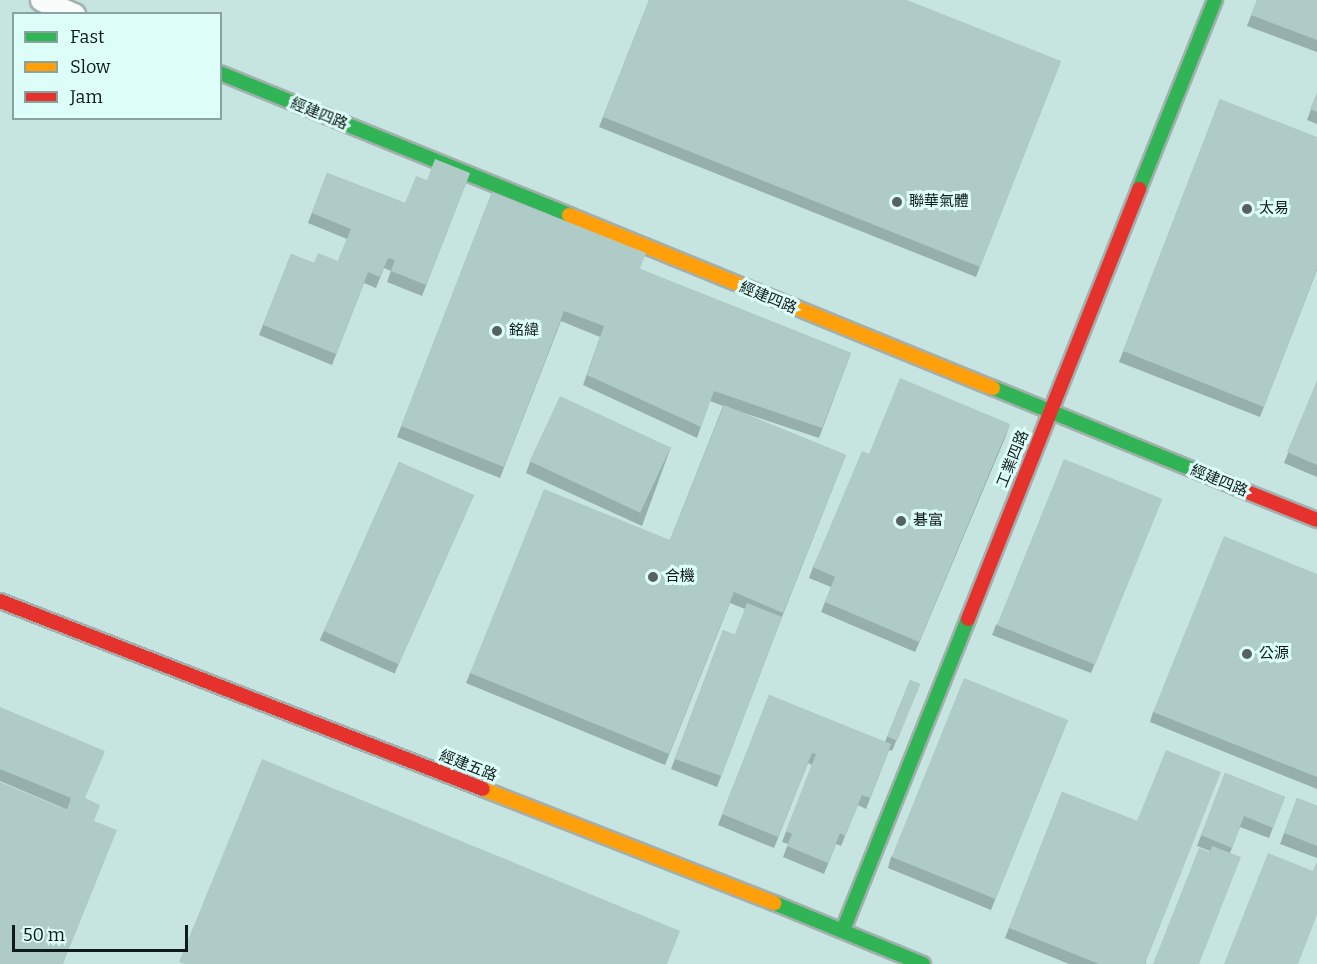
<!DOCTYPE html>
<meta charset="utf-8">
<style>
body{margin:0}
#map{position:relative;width:1317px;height:964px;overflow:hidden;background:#d6e8e5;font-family:Bitter,"Noto Sans TC",serif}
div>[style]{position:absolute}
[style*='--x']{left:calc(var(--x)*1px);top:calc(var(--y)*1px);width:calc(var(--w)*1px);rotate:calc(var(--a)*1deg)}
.built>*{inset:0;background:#c6e5e0}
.roads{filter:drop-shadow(2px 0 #a2afad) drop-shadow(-2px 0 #a2afad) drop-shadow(0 2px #a2afad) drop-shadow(0 -2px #a2afad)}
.street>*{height:21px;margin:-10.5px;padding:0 10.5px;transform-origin:10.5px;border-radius:10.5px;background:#f9fcfb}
.fast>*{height:14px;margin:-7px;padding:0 7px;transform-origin:7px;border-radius:7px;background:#30b455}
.slow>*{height:14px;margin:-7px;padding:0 7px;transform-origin:7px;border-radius:7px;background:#ff9f0a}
.jam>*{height:14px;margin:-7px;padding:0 7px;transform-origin:7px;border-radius:7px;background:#e5322d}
.wall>*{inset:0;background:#96afac;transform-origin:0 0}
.shaded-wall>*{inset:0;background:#7a8e8c}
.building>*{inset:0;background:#aecbc8;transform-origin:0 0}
.dots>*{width:16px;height:16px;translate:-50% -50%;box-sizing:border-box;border:3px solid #dcfdf8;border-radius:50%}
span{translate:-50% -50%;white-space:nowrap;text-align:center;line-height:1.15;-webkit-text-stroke:6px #dcfdf8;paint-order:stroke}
.street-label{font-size:15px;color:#0f1a19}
.poi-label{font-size:15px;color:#0f1a19}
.left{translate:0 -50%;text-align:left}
.legend{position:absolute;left:12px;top:12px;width:210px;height:108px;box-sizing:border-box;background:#dcfdf8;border:2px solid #8aa29f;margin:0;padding:8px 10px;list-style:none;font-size:18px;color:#0f1a19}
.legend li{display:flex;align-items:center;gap:12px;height:30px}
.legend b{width:30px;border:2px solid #8aa29f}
.scale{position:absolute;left:12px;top:925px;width:176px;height:27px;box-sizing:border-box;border:3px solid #0f1a19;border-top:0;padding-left:8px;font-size:18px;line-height:21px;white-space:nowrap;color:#0f1a19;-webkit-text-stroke:4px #dcfdf8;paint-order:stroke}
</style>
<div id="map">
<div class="built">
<i style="clip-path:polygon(evenodd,0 0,1317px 0,1317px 964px,0 964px,0 0,14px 14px,220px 14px,220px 118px,14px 118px,14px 14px)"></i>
</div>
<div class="roads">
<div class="street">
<i style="--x:41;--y:0;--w:36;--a:23"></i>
</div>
<div class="fast">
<i style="--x:220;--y:73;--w:377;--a:22.1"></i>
<i style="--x:1139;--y:189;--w:204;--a:-68.1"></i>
<i style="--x:993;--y:388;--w:261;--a:22.2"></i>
<i style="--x:774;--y:903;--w:161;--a:22.3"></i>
<i style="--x:843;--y:930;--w:335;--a:-68.1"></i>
</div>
<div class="slow">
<i style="--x:569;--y:215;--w:458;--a:22.2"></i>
<i style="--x:483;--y:789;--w:313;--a:21.4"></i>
</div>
<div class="jam">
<i style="--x:1235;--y:487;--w:88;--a:21.9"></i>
<i style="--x:0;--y:601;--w:518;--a:21.27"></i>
<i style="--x:968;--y:619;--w:463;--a:-68.3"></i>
</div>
</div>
<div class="wall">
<i style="clip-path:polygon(649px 0,1061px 61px,976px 277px,599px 127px)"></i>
<i style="clip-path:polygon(1257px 0,1317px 0,1317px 52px,1247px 26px)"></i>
<i style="clip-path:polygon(1317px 93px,1317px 124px,1307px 120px)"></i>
<i style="clip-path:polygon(1220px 99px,1317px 270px,1260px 417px,1119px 362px)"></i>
<i style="clip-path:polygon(327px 173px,405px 203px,427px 180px,470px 173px,422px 296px,387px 282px,391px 271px,384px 268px,376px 288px,364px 283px,332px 365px,259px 335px,291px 254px,314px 263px,338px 261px,347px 239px,308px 223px)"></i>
<i style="clip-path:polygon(492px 192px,640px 269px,851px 353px,819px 438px,735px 410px,846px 455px,782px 617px,717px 787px,671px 769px,723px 630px,735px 635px,745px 609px,730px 603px,665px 765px,466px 683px,470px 673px,670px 540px,723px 406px,710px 401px,697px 438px,583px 385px,600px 337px,561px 321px,500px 478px,397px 437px)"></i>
<i style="clip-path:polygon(1317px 381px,1317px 477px,1284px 463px)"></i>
<i style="clip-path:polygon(1006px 435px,915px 652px,821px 612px,831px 587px,809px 578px,813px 567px,869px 454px)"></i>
<i style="clip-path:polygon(671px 447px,642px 526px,526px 473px,530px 462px)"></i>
<i style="left:399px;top:462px;width:82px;height:195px;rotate:24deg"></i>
<i style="clip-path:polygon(1162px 499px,1091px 673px,992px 635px,996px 625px)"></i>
<i style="clip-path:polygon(1317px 574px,1317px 789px,1150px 722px,1153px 712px)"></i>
<i style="clip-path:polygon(910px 680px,920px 684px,892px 751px,889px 750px,866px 809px,858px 805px,841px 846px,836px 844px,824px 874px,783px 857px,788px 844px,782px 842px,812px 765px,808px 763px,774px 848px,718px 825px,769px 695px,885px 742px)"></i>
<i style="clip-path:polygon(0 707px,86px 799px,94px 821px,0 781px)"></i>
<i style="clip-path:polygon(1068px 720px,991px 910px,888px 868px,891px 857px)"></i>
<i style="clip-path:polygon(1225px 773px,1285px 797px,1269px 838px,1240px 827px,1230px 853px,1210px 852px,1210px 851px,1197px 846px)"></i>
<i style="clip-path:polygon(1062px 792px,1137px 821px,1146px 964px,1069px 964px,1005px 938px)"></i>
<i style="clip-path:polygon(1297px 798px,1317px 806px,1317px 858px,1280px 844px)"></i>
</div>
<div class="shaded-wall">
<i style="clip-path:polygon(1010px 424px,1006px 435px,915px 652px,919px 642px)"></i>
</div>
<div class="building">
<i style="clip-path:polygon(649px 0,907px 0,1061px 61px,980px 267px,603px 117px)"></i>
<i style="clip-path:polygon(1257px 0,1317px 0,1317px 40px,1251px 15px)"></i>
<i style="clip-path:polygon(1317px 93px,1317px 112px,1310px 109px)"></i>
<i style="clip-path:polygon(1220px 99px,1317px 137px,1317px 269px,1264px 407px,1123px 351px)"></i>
<i style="clip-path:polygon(435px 159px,470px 173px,426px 285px,391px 271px,395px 260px,388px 258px,380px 277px,368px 272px,336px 354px,263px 325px,291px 254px,314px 263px,318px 253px,338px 261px,351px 229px,312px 213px,327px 173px,405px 203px,416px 176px,427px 180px)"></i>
<i style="clip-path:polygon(492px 192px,646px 253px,640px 269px,851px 353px,822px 428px,714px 391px,701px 427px,587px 375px,604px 326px,564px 311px,504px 467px,401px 426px)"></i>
<i style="clip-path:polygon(900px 378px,1010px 424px,919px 642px,825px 602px,835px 577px,813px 567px,862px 451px,869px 454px)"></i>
<i style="clip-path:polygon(1317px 381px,1317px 465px,1287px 452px)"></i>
<i style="left:560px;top:396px;width:122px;height:72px;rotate:25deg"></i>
<i style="clip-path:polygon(724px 405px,846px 455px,783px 613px,734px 592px,669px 754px,470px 673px,544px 489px,670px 540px)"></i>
<i style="left:1064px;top:459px;width:106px;height:179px;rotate:22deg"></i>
<i style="left:399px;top:462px;width:82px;height:185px;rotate:24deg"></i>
<i style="clip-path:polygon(1224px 536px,1317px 574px,1317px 777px,1153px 712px)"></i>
<i style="clip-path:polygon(747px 603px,782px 617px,721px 776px,675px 759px,723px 630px,735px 635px)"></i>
<i style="left:964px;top:678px;width:112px;height:193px;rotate:22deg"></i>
<i style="left:910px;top:680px;width:11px;height:61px;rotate:22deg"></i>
<i style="clip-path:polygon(769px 695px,891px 744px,870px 798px,862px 795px,845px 836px,840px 833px,828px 863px,787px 846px,792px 834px,786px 831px,816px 754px,812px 753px,778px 837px,722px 814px)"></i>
<i style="clip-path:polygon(0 707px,105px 751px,85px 798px,100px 805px,94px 821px,117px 830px,63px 964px,0 964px,0 782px,67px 810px,71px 798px,0 769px)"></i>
<i style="clip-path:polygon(1166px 750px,1221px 772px,1145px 964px,1099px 964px,1009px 928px,1062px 792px,1137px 821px)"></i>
<i style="clip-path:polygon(262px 759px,680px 931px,667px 964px,185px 964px,179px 962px)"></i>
<i style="clip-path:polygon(1225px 773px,1285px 797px,1273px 828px,1244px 816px,1232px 848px,1201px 835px)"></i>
<i style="clip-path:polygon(1297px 798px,1317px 806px,1317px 846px,1284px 833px)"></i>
<i style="clip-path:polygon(1212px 846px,1241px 857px,1199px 964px,1153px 964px,1199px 848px,1210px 852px)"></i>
<i style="clip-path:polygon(1268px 853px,1313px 871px,1316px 863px,1317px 863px,1317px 915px,1298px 964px,1224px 964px)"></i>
</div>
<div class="dots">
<i style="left:897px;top:202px;background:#556260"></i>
<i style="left:1247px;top:209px;background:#556260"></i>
<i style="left:497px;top:331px;background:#556260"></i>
<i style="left:901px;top:521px;background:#556260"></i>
<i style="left:653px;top:577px;background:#556260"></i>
<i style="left:1247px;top:654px;background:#556260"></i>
</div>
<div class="street-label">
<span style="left:319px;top:114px;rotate:22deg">經建四路</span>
<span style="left:768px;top:298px;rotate:22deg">經建四路</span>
<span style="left:1013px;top:459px;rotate:-68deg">工業四路</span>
<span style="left:1219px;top:481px;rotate:22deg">經建四路</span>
<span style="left:468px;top:766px;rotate:21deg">經建五路</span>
</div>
<div class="poi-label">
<span class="left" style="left:909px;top:202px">聯華氣體</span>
<span class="left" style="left:1259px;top:209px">太易</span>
<span class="left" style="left:509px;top:331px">銘緯</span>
<span class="left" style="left:913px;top:521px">碁富</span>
<span class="left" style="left:665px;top:577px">合機</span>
<span class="left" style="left:1259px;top:654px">公源</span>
</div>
<ul class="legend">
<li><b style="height:8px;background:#30b455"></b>Fast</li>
<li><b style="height:8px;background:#ff9f0a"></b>Slow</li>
<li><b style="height:8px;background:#e5322d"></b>Jam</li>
</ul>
<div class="scale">50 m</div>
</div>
